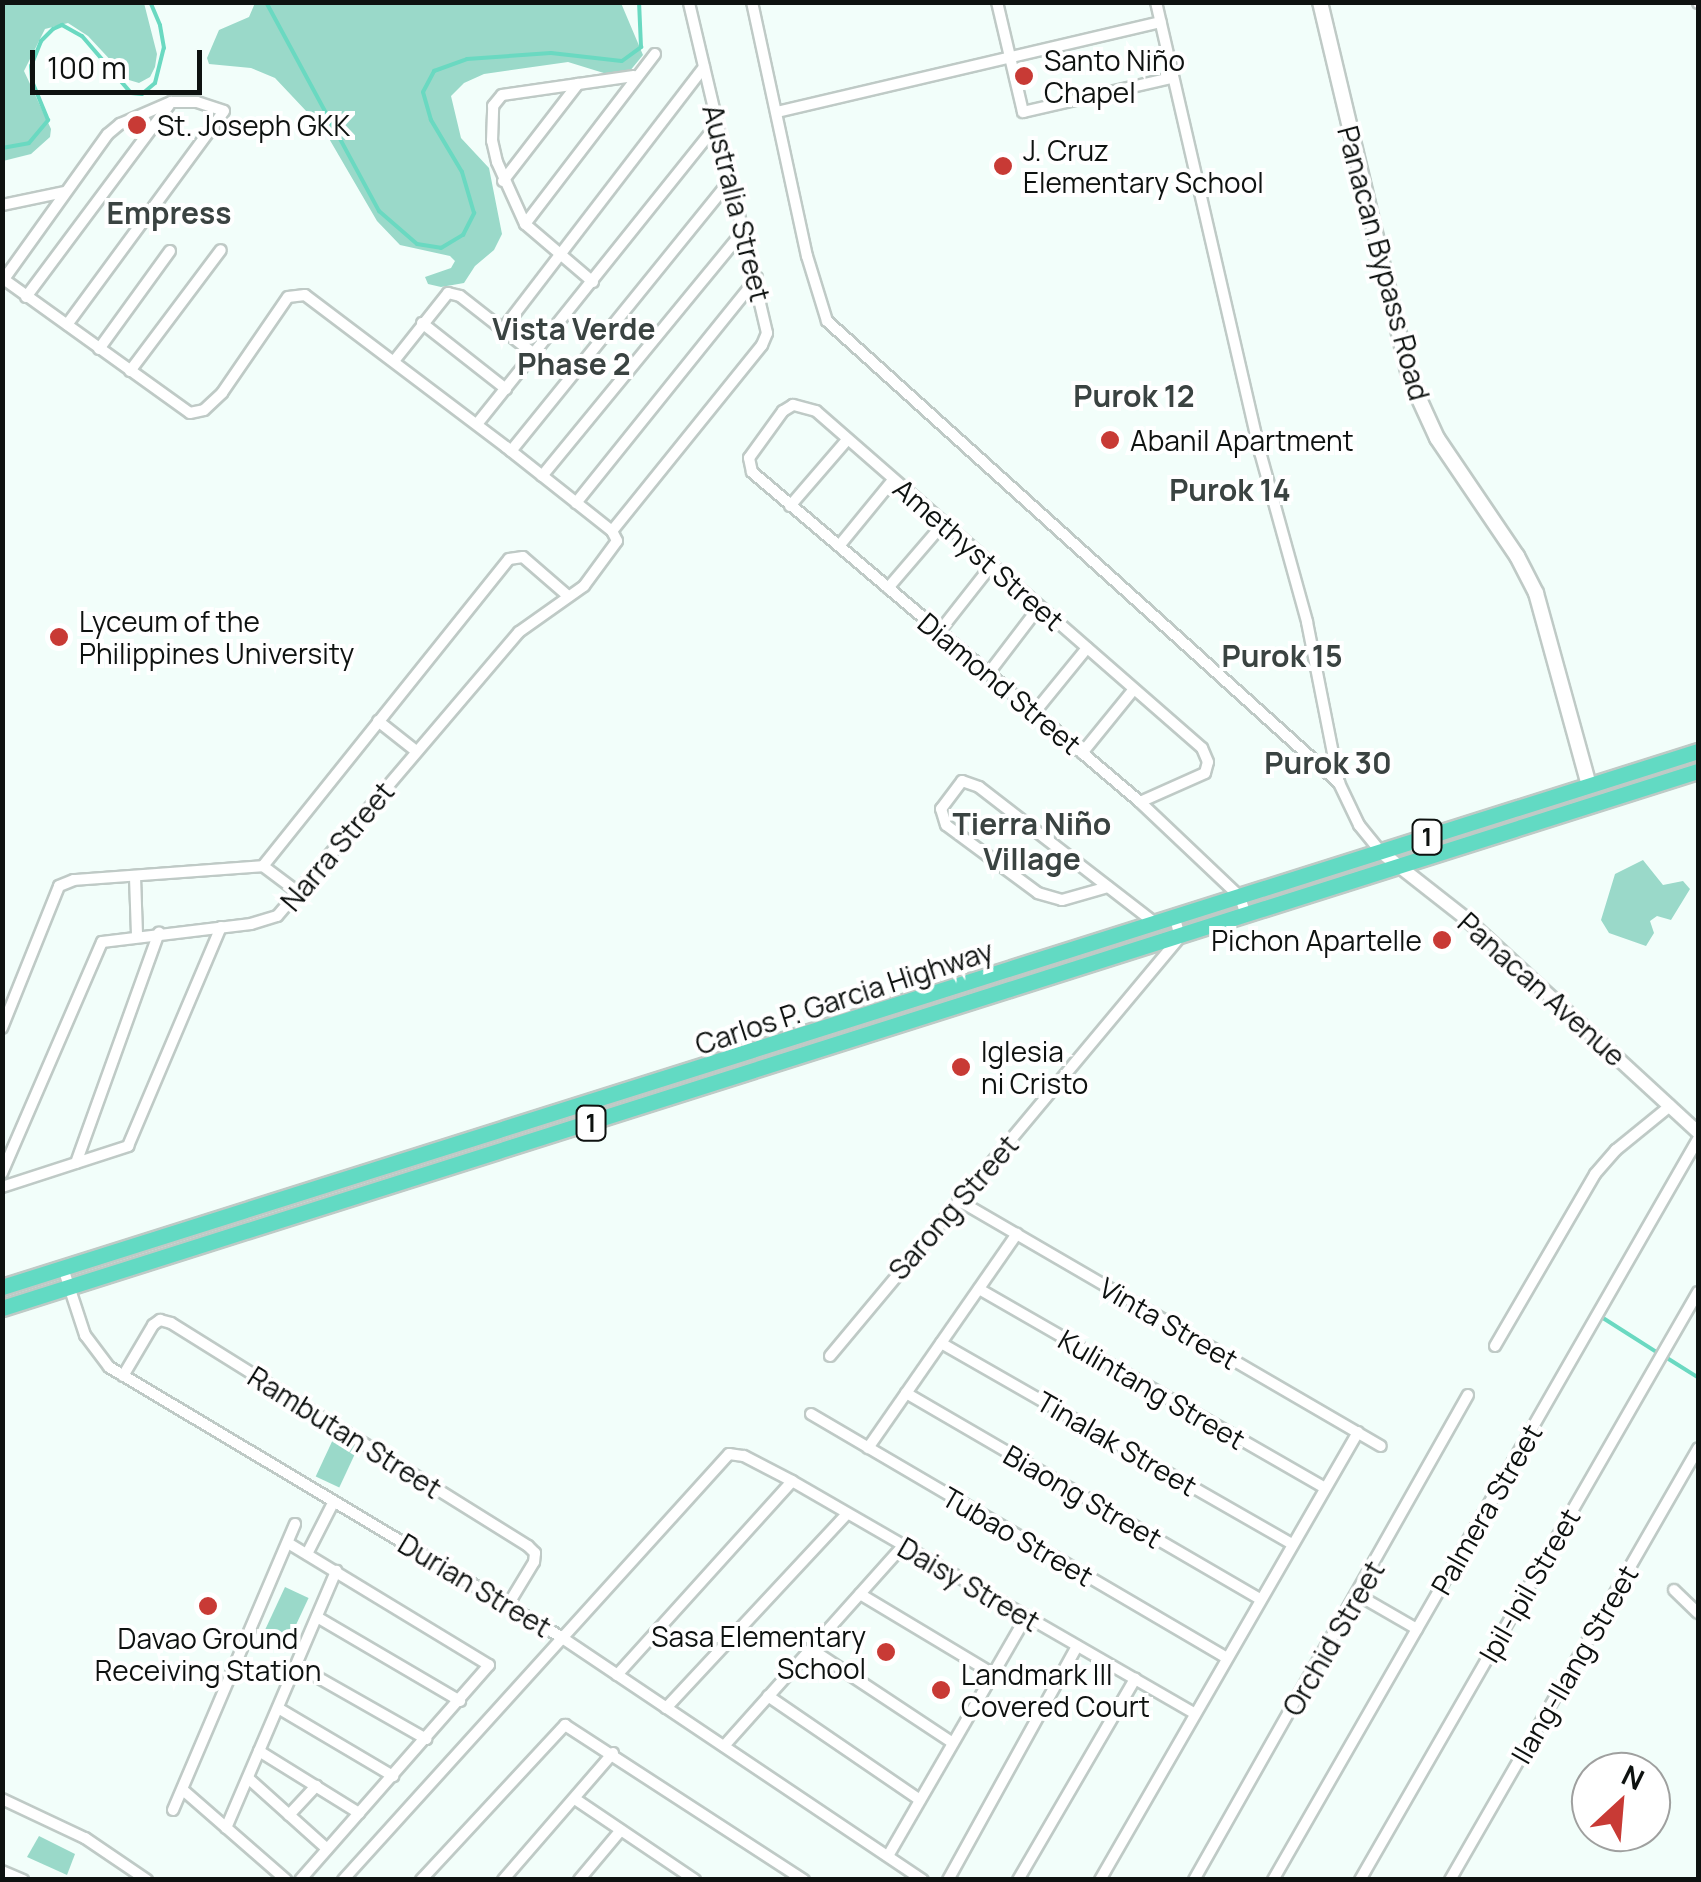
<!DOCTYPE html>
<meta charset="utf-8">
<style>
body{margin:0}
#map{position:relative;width:1701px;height:1882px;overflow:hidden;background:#f2fefa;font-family:Manrope,sans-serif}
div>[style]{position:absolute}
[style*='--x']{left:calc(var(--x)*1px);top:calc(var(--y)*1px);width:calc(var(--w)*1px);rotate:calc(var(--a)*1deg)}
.green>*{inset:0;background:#9ad9c9;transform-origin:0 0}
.stream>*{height:4px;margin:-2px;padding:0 2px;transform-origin:2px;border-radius:2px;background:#6ad9c1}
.roads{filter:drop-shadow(2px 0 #bfcac6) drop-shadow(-2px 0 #bfcac6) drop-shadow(0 2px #bfcac6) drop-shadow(0 -2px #bfcac6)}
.minor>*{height:10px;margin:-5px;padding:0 5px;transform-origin:5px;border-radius:5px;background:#fff}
.tertiary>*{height:12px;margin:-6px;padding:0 6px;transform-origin:6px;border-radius:6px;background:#fff}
.secondary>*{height:14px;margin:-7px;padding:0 7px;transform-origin:7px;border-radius:7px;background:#fff}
.trunk>*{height:15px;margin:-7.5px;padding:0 7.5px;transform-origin:7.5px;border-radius:7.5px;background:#62dac3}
.dots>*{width:28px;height:28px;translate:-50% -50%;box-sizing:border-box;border:5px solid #fff;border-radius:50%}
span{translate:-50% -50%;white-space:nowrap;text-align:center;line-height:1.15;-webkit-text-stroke:8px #fff;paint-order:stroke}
.shield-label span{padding:2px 8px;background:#fff;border:2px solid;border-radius:8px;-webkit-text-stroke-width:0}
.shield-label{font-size:25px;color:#0e1210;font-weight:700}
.poi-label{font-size:28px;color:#0e1210}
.left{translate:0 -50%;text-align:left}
.right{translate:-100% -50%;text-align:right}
.street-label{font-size:28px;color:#0e1210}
.neighbourhood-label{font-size:30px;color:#3a4341;font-weight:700}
.frame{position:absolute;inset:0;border:5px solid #0e1210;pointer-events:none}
.north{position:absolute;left:1571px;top:1752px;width:100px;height:100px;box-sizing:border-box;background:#fff;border:2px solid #9fa09f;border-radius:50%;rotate:26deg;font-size:28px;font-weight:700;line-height:40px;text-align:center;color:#0e1210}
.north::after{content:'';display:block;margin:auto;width:35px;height:45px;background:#c83a35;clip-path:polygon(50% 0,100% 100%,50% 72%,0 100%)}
.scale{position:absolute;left:30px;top:50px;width:172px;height:45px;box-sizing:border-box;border:5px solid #0e1210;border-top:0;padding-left:12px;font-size:30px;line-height:35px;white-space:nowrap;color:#0e1210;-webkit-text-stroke:8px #fff;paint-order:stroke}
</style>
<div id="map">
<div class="green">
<i style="clip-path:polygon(2px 3px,144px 3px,157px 54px,155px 67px,150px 77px,139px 83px,129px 80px,88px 36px,68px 23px,45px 29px,24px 71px,51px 129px,50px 137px,31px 154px,3px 161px)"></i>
<i style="clip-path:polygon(255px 3px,621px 3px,643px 55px,629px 72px,607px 74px,568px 62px,484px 74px,464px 83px,451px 96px,461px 138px,489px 168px,502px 234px,494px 250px,475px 266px,464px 283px,441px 287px,428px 284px,425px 277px,451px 268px,455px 261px,450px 256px,400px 245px,377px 221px,324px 130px,275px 78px,251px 68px,209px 64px,207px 58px,219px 30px,249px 17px)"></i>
<i style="clip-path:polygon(1643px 860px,1663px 885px,1683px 881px,1690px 889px,1671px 920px,1657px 916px,1650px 921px,1654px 933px,1646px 946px,1609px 933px,1601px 920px,1615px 874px)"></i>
<i style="left:336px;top:1433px;width:26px;height:48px;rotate:25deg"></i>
<i style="left:285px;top:1587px;width:26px;height:52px;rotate:25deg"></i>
<i style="clip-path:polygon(39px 1836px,75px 1854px,67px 1875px,27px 1857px)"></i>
</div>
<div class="stream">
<i style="--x:266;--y:2;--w:238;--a:61.6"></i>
<i style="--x:379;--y:211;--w:50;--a:41"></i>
<i style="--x:417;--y:244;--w:24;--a:9"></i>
<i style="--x:441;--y:248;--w:26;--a:-31"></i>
<i style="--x:463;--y:235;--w:25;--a:-63"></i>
<i style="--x:474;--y:213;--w:43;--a:-106.3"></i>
<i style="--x:462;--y:172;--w:61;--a:-120.8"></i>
<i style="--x:431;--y:120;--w:29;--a:-106"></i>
<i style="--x:423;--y:92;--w:24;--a:-62"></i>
<i style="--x:434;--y:71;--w:35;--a:-20"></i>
<i style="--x:467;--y:59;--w:84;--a:-4.1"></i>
<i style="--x:551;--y:53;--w:71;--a:6.4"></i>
<i style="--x:622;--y:61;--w:24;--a:-36"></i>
<i style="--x:641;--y:47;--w:45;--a:-92.5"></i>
<i style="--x:2;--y:148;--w:27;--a:-10"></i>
<i style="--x:29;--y:143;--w:30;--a:-50"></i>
<i style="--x:48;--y:120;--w:42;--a:-112.3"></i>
<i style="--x:32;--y:81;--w:15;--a:-94"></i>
<i style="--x:31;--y:66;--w:27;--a:-68"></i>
<i style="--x:41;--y:41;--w:17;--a:-45"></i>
<i style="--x:53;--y:29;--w:10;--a:-24"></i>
<i style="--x:62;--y:25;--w:23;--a:29"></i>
<i style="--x:82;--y:36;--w:75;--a:49.3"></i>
<i style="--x:131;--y:93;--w:11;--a:5"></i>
<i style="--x:142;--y:94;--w:17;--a:-40"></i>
<i style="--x:155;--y:83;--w:36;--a:-76"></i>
<i style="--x:164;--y:48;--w:23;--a:-100"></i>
<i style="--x:160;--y:25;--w:25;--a:-113"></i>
<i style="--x:1603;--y:1318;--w:65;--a:32.5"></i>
<i style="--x:1667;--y:1358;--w:36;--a:32"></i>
</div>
<div class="roads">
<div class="minor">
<i style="--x:752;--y:2;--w:260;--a:77.8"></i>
<i style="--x:807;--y:256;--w:68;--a:72.9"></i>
<i style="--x:827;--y:321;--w:690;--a:42.06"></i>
<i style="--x:997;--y:2;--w:113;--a:76.7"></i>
<i style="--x:1023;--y:112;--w:153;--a:-12.9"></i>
<i style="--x:1156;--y:2;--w:462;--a:77"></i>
<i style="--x:1260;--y:452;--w:176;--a:74.5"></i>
<i style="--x:1307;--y:622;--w:164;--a:78.8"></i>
<i style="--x:1339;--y:783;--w:47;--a:64.5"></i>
<i style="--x:1359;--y:825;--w:35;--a:51"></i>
<i style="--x:1698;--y:2;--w:1;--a:90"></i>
<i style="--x:777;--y:112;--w:394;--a:-13.2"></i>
<i style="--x:503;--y:181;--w:123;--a:-52.3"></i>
<i style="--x:2;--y:205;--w:63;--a:-11.8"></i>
<i style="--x:525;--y:224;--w:214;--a:-52.6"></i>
<i style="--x:2;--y:278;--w:231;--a:35.7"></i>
<i style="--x:190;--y:413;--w:14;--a:-12"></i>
<i style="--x:204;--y:410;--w:25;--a:-43"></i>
<i style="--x:222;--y:393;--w:116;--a:-55.5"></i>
<i style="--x:288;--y:297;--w:17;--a:-7"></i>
<i style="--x:305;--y:295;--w:252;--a:37.1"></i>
<i style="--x:506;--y:447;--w:135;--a:38.4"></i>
<i style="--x:612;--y:531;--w:11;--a:63"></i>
<i style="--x:617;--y:541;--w:56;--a:126.3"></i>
<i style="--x:584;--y:586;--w:80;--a:144.7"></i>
<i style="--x:519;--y:632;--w:373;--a:130.4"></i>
<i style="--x:277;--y:916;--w:27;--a:163"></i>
<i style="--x:251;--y:924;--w:150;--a:173.1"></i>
<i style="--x:102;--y:942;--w:252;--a:113.4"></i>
<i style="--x:4;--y:279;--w:178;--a:-54.4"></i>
<i style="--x:108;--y:134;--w:16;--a:-40"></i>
<i style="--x:120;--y:124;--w:56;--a:-23.3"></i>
<i style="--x:171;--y:102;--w:26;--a:0"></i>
<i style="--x:197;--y:102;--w:28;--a:18"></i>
<i style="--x:224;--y:111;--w:265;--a:126.3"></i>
<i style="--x:593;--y:282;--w:89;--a:-139.5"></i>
<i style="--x:525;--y:224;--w:68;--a:-114.3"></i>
<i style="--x:497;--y:162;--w:22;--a:-103"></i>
<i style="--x:492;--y:141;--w:35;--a:-88"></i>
<i style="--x:493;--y:106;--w:14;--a:-51"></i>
<i style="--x:502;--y:95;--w:133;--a:-8.2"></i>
<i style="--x:26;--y:297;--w:239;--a:-53.3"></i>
<i style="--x:422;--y:323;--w:107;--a:38.2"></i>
<i style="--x:503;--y:329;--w:330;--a:-52.5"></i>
<i style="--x:99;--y:349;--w:121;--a:-54.1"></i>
<i style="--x:394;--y:361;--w:87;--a:-51.5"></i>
<i style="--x:448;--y:293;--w:12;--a:14"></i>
<i style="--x:460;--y:296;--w:94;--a:38.1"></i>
<i style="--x:130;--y:371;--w:151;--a:-53.1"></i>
<i style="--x:477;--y:424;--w:382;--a:-51.3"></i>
<i style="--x:511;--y:451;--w:350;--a:-51"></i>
<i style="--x:542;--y:476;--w:320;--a:-50.6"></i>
<i style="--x:576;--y:503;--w:289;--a:-51.2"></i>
<i style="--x:790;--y:506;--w:87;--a:-49.2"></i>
<i style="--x:612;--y:531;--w:239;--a:-51.1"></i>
<i style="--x:762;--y:345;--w:13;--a:-67"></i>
<i style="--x:767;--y:333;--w:340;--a:-103.3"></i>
<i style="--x:839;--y:546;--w:85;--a:-50.7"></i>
<i style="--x:888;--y:588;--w:84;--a:-49.3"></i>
<i style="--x:939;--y:632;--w:84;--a:-51.8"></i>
<i style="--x:988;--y:674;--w:84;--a:-52.7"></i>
<i style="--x:1034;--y:713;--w:84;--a:-50.8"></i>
<i style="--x:378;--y:721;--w:48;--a:38.3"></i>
<i style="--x:1082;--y:753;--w:82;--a:-50.9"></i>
<i style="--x:1140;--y:802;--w:71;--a:-24"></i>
<i style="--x:1205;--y:773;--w:11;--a:-75"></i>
<i style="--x:1208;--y:762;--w:15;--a:-113"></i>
<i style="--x:1202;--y:748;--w:512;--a:-138.88"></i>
<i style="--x:816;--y:411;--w:24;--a:-165"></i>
<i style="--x:793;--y:405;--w:12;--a:149"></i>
<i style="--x:783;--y:411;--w:58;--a:125.9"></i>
<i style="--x:749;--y:458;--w:14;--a:78"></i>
<i style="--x:752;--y:472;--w:509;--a:40.38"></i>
<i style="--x:1140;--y:802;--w:138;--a:43.5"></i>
<i style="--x:1240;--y:897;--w:20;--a:72"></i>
<i style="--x:263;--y:866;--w:393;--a:-51.3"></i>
<i style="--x:509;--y:559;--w:14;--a:-8"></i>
<i style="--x:523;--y:557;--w:60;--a:40.9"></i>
<i style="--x:263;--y:866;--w:45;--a:36.9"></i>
<i style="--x:135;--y:877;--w:58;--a:88"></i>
<i style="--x:1108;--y:887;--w:48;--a:164.2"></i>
<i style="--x:1062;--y:900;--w:25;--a:-164"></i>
<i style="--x:1038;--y:893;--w:114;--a:-143.5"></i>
<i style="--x:946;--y:825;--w:17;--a:-107"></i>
<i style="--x:941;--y:809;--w:35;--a:-53"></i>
<i style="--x:962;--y:781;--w:18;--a:19"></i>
<i style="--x:979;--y:787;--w:222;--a:37.7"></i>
<i style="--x:2;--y:1028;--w:153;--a:-68.1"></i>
<i style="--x:59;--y:886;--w:16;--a:-22"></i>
<i style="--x:74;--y:880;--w:190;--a:-4.2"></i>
<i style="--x:76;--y:1163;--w:245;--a:-70.2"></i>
<i style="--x:2;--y:1187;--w:133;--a:-18"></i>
<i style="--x:128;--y:1146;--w:238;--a:-67"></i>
<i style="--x:958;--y:1200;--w:489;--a:30.2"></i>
<i style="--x:63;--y:1268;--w:71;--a:71.8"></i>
<i style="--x:85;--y:1335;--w:40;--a:53"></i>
<i style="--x:109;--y:1367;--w:527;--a:30.85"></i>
<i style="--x:561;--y:1637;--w:436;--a:33.9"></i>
<i style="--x:979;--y:1289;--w:399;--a:29.9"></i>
<i style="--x:941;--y:1343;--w:404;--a:29.8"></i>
<i style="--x:1495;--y:1346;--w:199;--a:-59.8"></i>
<i style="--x:1595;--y:1174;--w:32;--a:-49"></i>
<i style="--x:1616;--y:1150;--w:70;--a:-39.2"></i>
<i style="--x:830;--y:1356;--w:546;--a:-50.13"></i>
<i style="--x:1180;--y:937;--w:20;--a:-105"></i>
<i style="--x:123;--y:1376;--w:59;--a:-59.5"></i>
<i style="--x:153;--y:1325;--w:9;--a:-36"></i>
<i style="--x:160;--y:1320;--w:11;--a:15"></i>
<i style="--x:171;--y:1323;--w:421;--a:32"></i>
<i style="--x:528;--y:1546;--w:10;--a:45"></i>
<i style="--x:535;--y:1553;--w:9;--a:96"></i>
<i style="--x:534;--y:1562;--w:50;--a:121.2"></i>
<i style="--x:906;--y:1393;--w:410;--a:30.2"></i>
<i style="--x:811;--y:1414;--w:481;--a:30.4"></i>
<i style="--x:868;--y:1448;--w:261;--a:-55.2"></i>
<i style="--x:288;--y:1543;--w:235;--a:31.3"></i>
<i style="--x:489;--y:1665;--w:286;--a:131.3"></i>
<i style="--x:307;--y:1554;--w:59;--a:-63"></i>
<i style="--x:1674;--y:1590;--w:33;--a:44"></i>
<i style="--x:860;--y:1594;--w:155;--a:31"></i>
<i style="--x:1358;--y:1595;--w:68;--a:30"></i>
<i style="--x:317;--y:1617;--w:166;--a:30.4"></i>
<i style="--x:811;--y:1649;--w:170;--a:33.5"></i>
<i style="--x:296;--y:1665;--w:150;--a:29.6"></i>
<i style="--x:617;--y:1675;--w:261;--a:-47.9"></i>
<i style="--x:768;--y:1696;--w:184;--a:34.4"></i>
<i style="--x:278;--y:1708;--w:134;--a:30.6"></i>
<i style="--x:666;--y:1708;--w:265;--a:-47"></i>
<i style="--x:724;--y:1746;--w:268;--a:-48.2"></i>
<i style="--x:259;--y:1751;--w:118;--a:31.8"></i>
<i style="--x:248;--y:1778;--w:106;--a:41.9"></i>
<i style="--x:183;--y:1790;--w:137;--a:41.1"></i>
<i style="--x:2;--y:1799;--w:92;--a:25.2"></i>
<i style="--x:85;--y:1838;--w:75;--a:34.1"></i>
<i style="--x:575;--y:1799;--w:145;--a:34"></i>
<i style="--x:173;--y:1810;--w:311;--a:-66.9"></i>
<i style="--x:289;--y:1815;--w:40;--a:-47"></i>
<i style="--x:226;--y:1828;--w:280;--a:-66.8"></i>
<i style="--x:888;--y:1856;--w:276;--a:-60"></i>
<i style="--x:2;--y:1871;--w:23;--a:23"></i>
<i style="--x:343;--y:1880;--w:575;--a:-47.82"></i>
<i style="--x:729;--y:1454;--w:15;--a:8"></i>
<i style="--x:744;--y:1456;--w:54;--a:27.5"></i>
<i style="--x:792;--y:1481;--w:464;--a:30"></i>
<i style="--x:421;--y:1880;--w:212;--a:-47.1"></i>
<i style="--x:565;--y:1725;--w:285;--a:33"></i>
<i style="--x:503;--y:1880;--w:168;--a:-49.1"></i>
<i style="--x:579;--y:1880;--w:65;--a:-50"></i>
<i style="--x:948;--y:1880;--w:267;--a:-61.1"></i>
<i style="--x:1018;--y:1880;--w:233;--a:-59.8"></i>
<i style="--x:1100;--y:1880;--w:517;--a:-60.06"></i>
<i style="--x:1194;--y:1880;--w:557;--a:-60.54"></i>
<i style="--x:1273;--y:1880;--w:854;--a:-60.16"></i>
<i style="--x:1360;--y:1880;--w:678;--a:-60.11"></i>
<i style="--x:1450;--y:1880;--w:498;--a:-60.1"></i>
</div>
<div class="tertiary">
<i style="--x:1381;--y:852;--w:105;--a:38.1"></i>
<i style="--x:1464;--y:917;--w:318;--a:42.6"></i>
</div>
<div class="secondary">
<i style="--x:1320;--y:2;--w:388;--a:76.6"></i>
<i style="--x:1410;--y:379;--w:65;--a:65.4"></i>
<i style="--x:1437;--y:438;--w:143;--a:55.9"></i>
<i style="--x:1517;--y:556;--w:42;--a:62.8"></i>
<i style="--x:1536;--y:593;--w:200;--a:74.6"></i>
</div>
<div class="trunk">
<i style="--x:2;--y:1287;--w:1779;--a:-17.54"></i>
<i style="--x:2;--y:1308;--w:1779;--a:-17.57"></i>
</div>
</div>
<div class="dots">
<i style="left:1024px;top:76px;background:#c83a35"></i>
<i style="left:137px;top:125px;background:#c83a35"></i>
<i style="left:1003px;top:166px;background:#c83a35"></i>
<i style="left:1110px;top:440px;background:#c83a35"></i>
<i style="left:59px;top:637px;background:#c83a35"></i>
<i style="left:1442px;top:940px;background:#c83a35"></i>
<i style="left:961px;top:1067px;background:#c83a35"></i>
<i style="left:208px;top:1606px;background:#c83a35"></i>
<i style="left:886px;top:1652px;background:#c83a35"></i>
<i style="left:941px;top:1690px;background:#c83a35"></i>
</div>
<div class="shield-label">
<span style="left:1427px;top:837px">1</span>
<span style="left:591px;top:1123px">1</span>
</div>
<div class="poi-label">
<span class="left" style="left:1044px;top:76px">Santo Niño<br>Chapel</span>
<span class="left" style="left:157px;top:125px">St. Joseph GKK</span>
<span class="left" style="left:1023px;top:166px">J. Cruz<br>Elementary School</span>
<span class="left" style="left:1130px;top:440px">Abanil Apartment</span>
<span class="left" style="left:79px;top:637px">Lyceum of the<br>Philippines University</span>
<span class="right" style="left:1422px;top:940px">Pichon Apartelle</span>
<span class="left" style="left:981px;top:1067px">Iglesia<br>ni Cristo</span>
<span class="right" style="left:866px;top:1652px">Sasa Elementary<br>School</span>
<span style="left:208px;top:1654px">Davao Ground<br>Receiving Station</span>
<span class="left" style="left:961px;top:1690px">Landmark III<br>Covered Court</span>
</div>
<div class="street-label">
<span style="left:737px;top:203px;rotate:76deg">Australia Street</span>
<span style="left:1384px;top:263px;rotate:75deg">Panacan Bypass Road</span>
<span style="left:979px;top:554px;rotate:41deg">Amethyst Street</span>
<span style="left:1000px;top:683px;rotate:40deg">Diamond Street</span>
<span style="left:337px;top:846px;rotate:-50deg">Narra Street</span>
<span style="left:1542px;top:989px;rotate:42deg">Panacan Avenue</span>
<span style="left:844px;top:997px;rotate:-18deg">Carlos P. Garcia Highway</span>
<span style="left:953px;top:1207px;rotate:-49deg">Sarong Street</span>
<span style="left:1169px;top:1323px;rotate:30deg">Vinta Street</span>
<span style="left:1152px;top:1389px;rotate:30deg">Kulintang Street</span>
<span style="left:345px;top:1432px;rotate:32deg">Rambutan Street</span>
<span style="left:1117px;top:1443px;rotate:30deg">Tinalak Street</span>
<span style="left:1083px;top:1496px;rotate:30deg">Biaong Street</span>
<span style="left:1486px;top:1509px;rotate:-60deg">Palmera Street</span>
<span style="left:1018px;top:1536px;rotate:30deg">Tubao Street</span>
<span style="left:969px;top:1584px;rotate:30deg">Daisy Street</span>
<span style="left:475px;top:1585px;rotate:31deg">Durian Street</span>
<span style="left:1529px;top:1585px;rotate:-60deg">Ipil-Ipil Street</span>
<span style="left:1333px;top:1638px;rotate:-60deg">Orchid Street</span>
<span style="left:1574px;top:1664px;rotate:-60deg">Ilang-Ilang Street</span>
</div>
<div class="neighbourhood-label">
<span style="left:169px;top:213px">Empress</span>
<span style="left:574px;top:346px">Vista Verde<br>Phase 2</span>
<span style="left:1134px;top:396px">Purok 12</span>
<span style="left:1230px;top:490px">Purok 14</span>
<span style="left:1282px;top:656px">Purok 15</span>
<span style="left:1328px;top:763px">Purok 30</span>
<span style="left:1032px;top:841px">Tierra Niño<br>Village</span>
</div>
<div class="frame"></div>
<div class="north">N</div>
<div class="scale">100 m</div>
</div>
